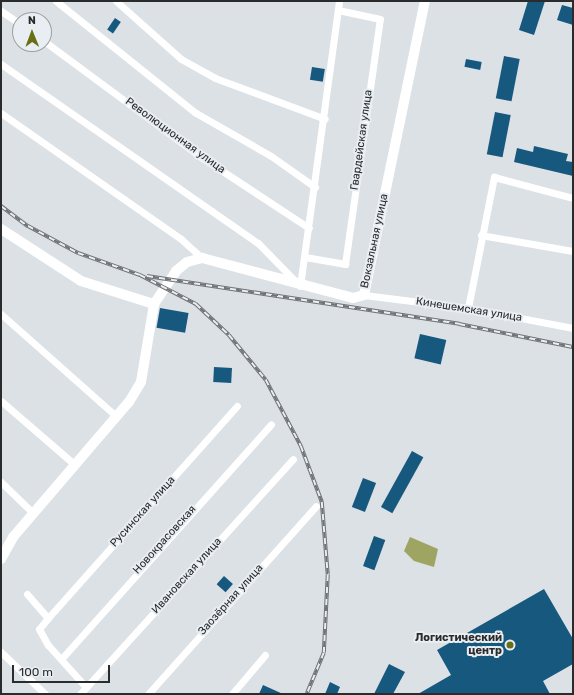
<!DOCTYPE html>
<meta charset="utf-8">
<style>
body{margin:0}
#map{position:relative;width:574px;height:695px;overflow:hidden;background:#dce1e5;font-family:Rubik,sans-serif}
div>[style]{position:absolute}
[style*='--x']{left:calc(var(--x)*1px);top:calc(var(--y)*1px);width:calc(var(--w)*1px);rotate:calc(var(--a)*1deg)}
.water>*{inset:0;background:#9ea563}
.building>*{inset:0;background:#17587f;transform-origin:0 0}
.street>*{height:7px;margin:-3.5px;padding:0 3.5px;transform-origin:3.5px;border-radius:3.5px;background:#fff}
.secondary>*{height:10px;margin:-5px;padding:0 5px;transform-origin:5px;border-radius:5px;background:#fff}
.rail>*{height:3.5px;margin-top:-1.75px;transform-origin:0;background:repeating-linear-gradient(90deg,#e9eef2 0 6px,#707375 0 12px);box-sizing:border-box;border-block:1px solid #707375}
.dots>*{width:11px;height:11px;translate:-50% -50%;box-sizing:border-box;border:2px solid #e9eef2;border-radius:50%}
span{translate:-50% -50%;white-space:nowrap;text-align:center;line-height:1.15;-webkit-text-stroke:4px #e9eef2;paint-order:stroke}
.street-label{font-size:11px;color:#292b2c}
.poi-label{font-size:11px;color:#292b2c;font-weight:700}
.right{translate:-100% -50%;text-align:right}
.frame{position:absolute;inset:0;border:2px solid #292b2c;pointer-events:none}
.north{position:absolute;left:12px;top:12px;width:40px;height:40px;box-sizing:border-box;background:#e9eef2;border:1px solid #9ca0a3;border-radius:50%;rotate:359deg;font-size:11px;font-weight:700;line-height:16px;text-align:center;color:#292b2c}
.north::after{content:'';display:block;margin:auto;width:14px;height:18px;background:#696f15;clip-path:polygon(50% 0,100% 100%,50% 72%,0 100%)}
.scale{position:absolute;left:12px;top:665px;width:98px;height:18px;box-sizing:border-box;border:2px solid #292b2c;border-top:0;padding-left:5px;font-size:12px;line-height:14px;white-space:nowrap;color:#292b2c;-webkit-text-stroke:3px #e9eef2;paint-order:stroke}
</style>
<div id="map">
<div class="water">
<i style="clip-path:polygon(410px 537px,438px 549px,434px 567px,414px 561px,404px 551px)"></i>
</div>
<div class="building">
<i style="clip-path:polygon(528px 1px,545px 1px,534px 35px,519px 30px)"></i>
<i style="clip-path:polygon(562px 5px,573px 8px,573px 25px,557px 20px)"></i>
<i style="left:115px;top:18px;width:7px;height:14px;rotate:34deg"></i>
<i style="left:504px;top:56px;width:16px;height:43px;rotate:11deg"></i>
<i style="left:466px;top:59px;width:16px;height:8px;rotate:11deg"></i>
<i style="left:312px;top:67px;width:13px;height:13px;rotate:9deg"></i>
<i style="left:495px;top:112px;width:16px;height:43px;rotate:11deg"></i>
<i style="clip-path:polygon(534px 146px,568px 154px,566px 161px,573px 162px,573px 176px,514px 162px,517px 148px,533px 152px)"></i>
<i style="left:160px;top:308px;width:29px;height:20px;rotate:10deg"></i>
<i style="left:420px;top:334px;width:27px;height:25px;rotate:13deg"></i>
<i style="left:214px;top:367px;width:18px;height:15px;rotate:3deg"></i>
<i style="left:412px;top:451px;width:13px;height:64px;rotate:29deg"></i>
<i style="left:363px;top:478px;width:14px;height:31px;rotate:21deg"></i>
<i style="left:374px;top:536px;width:12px;height:32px;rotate:20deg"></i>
<i style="left:224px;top:576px;width:12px;height:11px;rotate:42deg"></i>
<i style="clip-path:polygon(544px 589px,573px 639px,573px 664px,543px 681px,550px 694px,418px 694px,451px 675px,437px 650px)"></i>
<i style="clip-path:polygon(389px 664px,405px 672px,393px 694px,374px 694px)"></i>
<i style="clip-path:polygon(330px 682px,340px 687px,337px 694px,325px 694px)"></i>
<i style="clip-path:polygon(263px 685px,283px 694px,259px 694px)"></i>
</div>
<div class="street">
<i style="--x:56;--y:1;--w:179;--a:38.7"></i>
<i style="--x:196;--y:113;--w:86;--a:29.8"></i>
<i style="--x:271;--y:156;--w:54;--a:35.2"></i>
<i style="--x:116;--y:1;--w:87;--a:41.7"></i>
<i style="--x:181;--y:59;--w:39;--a:29"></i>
<i style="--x:215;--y:78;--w:117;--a:20.4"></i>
<i style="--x:1;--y:11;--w:23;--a:34"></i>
<i style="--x:44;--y:41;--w:195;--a:36.5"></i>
<i style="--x:201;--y:157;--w:129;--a:33.3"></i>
<i style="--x:1;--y:64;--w:313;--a:34.9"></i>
<i style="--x:258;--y:243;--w:54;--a:45.7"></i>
<i style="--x:1;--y:113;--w:220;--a:35"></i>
<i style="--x:181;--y:239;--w:28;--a:42"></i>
<i style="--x:481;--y:235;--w:93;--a:9.9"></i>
<i style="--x:305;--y:257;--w:41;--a:9.9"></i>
<i style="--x:345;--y:264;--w:247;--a:-81.9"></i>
<i style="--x:380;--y:19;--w:43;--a:-167.9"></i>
<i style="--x:300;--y:286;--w:288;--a:-82.2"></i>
<i style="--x:364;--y:295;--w:105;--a:7.1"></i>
<i style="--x:468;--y:308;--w:107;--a:10.8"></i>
<i style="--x:468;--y:308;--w:134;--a:-78.8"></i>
<i style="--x:494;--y:177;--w:82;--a:14.9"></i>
<i style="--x:1;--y:314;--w:154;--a:41.6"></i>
<i style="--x:1;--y:401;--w:96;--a:40.8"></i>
<i style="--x:1;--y:482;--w:45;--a:44.1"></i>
<i style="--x:27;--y:594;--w:32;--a:49"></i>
<i style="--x:48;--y:618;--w:14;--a:129"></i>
<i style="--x:39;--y:629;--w:18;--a:61"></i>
<i style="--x:48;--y:645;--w:57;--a:47.9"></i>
<i style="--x:48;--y:618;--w:284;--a:-48.3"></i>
<i style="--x:1;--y:652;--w:61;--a:43.7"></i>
<i style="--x:63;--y:657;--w:312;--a:-48.2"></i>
<i style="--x:80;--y:694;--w:317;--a:-47.8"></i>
<i style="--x:148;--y:694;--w:252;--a:-48.2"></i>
<i style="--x:232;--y:694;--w:51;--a:-49.8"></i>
</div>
<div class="secondary">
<i style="--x:1;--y:229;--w:95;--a:33"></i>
<i style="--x:81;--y:281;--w:77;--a:17.5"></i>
<i style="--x:1;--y:559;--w:26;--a:-61"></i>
<i style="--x:14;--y:536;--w:177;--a:-49.4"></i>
<i style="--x:129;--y:402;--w:23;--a:-59"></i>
<i style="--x:141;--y:382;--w:79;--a:-80.5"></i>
<i style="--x:154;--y:304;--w:40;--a:-56"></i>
<i style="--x:176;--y:271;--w:14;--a:-39"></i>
<i style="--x:187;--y:262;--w:16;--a:-15"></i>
<i style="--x:202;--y:258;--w:156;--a:14.8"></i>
<i style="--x:353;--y:298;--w:11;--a:-15"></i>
<i style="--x:364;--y:295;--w:300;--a:-78.3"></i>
</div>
<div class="rail">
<i style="--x:1;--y:206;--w:34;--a:37"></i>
<i style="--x:28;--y:226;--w:57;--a:28.4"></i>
<i style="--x:78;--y:253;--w:66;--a:19.5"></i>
<i style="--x:140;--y:275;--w:63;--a:27.4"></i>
<i style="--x:196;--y:304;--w:45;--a:43.2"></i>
<i style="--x:229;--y:335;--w:58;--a:50.6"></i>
<i style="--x:266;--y:380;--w:75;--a:62.1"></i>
<i style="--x:301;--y:446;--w:60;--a:69.4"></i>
<i style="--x:322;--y:502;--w:73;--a:85.3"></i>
<i style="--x:328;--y:575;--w:78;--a:92.9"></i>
<i style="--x:324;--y:653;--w:44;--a:112.5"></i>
<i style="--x:147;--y:276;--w:316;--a:8.7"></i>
<i style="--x:459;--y:324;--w:116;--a:11.4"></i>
</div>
<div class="dots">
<i style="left:510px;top:645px;background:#696f15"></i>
</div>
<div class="street-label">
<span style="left:175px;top:136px;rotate:36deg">Революционная улица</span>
<span style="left:362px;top:140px;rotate:-82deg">Гвардейская улица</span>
<span style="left:375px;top:241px;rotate:-78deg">Вокзальная улица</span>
<span style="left:469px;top:310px;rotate:9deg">Кинешемская улица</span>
<span style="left:143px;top:512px;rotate:-48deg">Русинская улица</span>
<span style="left:165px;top:540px;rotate:-48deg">Новокрасовская</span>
<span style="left:187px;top:576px;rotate:-48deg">Ивановская улица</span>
<span style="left:231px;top:600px;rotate:-48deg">Заозёрная улица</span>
</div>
<div class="poi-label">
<span class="right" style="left:502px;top:645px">Логистический<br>центр</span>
</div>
<div class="frame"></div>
<div class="north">N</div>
<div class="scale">100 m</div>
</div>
